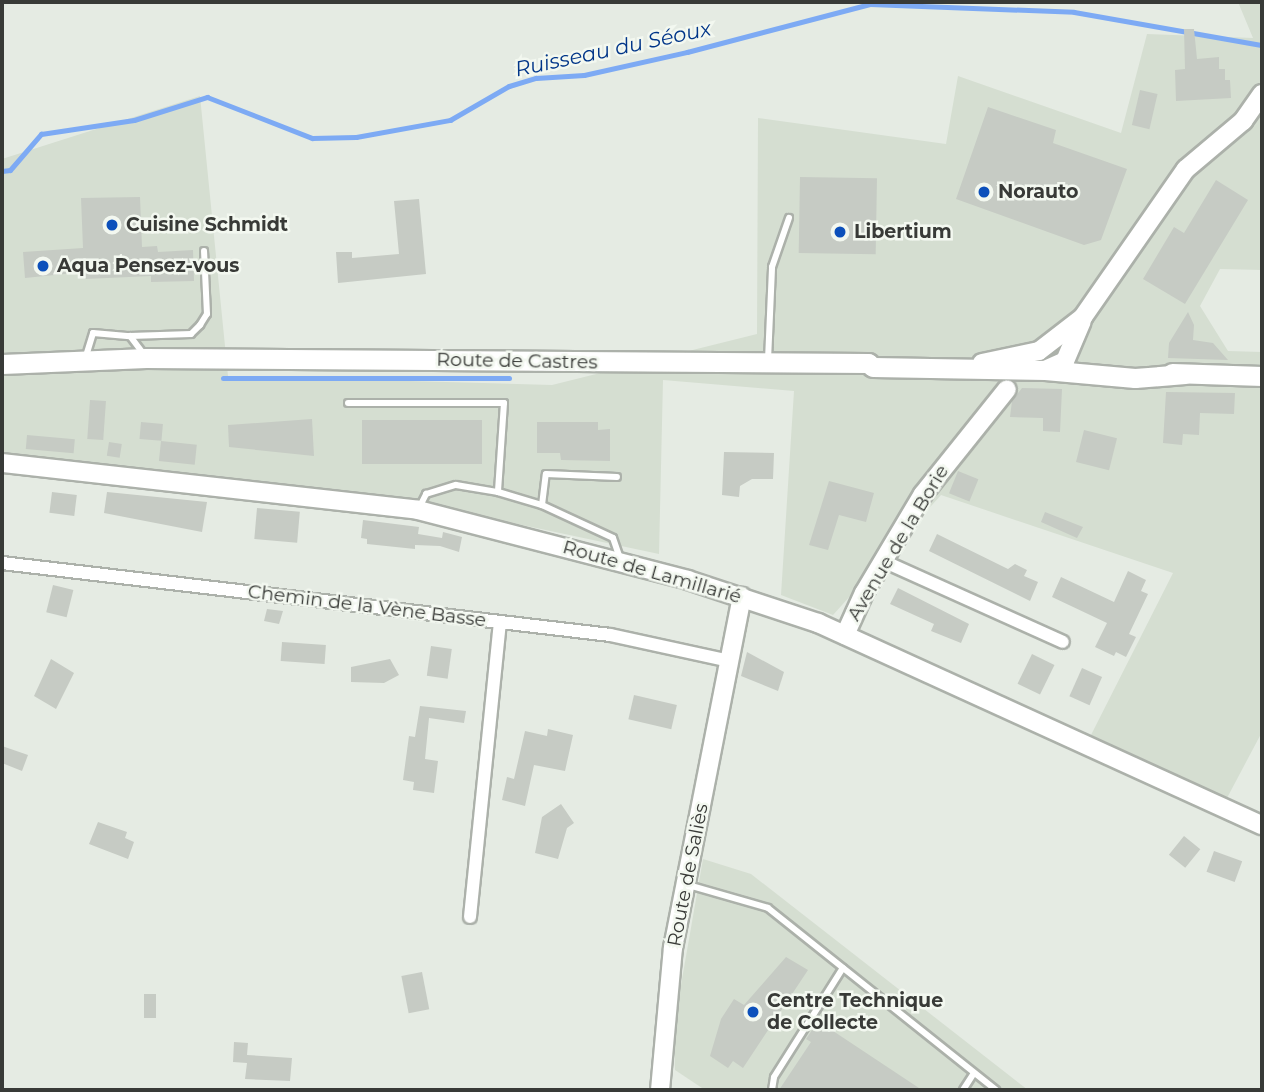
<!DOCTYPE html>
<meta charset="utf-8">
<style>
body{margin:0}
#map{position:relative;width:1264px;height:1092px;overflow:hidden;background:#e5ebe3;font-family:Montserrat,sans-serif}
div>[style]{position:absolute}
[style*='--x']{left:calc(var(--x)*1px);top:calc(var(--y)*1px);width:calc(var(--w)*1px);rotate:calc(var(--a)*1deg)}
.built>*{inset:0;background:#d5ded1}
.stream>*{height:5px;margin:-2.5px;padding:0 2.5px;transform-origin:2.5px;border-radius:2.5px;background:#7daaf4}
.building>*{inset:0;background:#c6cbc4;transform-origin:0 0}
.roads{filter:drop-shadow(2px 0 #acb1aa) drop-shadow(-2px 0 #acb1aa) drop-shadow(0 2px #acb1aa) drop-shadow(0 -2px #acb1aa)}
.lane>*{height:6px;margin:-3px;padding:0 3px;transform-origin:3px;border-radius:3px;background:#fff}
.street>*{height:12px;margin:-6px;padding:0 6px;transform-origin:6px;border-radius:6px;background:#fff}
.secondary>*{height:18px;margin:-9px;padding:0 9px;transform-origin:9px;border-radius:9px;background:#fff}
.primary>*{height:19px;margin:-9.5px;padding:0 9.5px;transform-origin:9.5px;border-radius:9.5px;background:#fff}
.dots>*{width:19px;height:19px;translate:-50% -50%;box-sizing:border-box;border:4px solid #f3f8f0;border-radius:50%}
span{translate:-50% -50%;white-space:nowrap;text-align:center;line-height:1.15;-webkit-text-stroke:5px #f3f8f0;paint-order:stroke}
.poi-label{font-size:19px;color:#383a37;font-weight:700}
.left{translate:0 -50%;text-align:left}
.street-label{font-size:19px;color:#383a37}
.water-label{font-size:21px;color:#003588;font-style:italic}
.frame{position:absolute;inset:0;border:4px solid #383a37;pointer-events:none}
</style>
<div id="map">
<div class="built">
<i style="clip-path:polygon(1238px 2px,1262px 2px,1262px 270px,1220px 269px,1200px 306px,1228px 351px,1262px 352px,1262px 732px,1227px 798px,1091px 735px,1173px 573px,941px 495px,833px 615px,781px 595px,794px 391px,663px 380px,659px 554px,404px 500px,2px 453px,2px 159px,200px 96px,228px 376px,552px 385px,757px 334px,758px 118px,946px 144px,958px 76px,1121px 133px,1147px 34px,1253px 38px)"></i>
<i style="clip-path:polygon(703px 859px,751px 874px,1028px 1090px,705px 1090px,675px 1070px,674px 1025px)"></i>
</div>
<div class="stream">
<i style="--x:2;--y:171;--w:8;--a:-7"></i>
<i style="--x:10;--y:170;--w:48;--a:-49.3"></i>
<i style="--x:41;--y:134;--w:94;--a:-8.6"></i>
<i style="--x:134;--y:120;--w:77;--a:-17.5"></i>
<i style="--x:207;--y:97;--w:113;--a:21.3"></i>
<i style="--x:312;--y:138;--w:44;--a:-1.3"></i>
<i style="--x:356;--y:137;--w:96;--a:-10.3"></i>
<i style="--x:450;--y:120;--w:68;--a:-30"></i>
<i style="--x:509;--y:86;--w:28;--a:-17"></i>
<i style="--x:536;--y:78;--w:48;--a:-3.6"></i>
<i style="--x:584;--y:75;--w:106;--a:-12.6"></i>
<i style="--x:687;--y:52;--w:189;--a:-14.7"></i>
<i style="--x:870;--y:4;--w:204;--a:2.2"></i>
<i style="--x:1074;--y:12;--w:190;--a:10"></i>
<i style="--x:223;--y:378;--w:286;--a:0"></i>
</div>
<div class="building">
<i style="clip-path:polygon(1184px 29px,1194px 29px,1197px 59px,1219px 57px,1219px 69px,1225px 69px,1225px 80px,1230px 80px,1231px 98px,1176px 101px,1175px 70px,1185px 69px)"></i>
<i style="left:1140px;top:90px;width:18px;height:36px;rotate:13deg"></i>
<i style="clip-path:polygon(988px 107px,1056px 130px,1053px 143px,1127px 169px,1101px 240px,1084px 245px,956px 199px)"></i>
<i style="left:800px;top:177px;width:77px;height:76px;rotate:1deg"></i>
<i style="clip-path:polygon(1216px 180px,1248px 200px,1185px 304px,1143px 279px,1174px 227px,1184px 233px)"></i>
<i style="clip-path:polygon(140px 197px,142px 247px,157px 246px,158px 252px,193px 250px,194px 281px,151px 282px,151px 276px,85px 279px,84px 272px,25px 278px,23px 252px,83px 248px,81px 198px)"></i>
<i style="clip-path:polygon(419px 199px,426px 274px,338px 283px,336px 252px,352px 252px,352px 258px,399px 254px,394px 201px)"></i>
<i style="clip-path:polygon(1188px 312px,1194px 325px,1193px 340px,1213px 343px,1228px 360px,1168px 358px,1169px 343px)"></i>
<i style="clip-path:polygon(1022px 388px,1062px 389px,1060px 432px,1043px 431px,1043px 418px,1010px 417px,1012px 401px)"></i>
<i style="clip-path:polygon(1166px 392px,1235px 393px,1234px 414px,1200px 413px,1199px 435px,1183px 434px,1182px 445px,1163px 443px)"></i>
<i style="left:90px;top:400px;width:16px;height:39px;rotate:4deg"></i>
<i style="clip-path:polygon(312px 419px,314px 456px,229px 447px,228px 425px)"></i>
<i style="left:362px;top:420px;width:120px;height:44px"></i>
<i style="left:141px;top:422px;width:22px;height:17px;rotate:5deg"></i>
<i style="clip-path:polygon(537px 422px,598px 422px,598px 430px,610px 429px,610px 461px,561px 460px,560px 453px,537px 453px)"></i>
<i style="left:1084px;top:430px;width:34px;height:33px;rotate:14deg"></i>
<i style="left:27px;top:435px;width:48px;height:14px;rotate:5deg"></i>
<i style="left:161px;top:441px;width:36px;height:20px;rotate:6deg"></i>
<i style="left:109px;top:442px;width:13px;height:14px;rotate:9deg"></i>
<i style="clip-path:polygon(724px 452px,774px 453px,773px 479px,752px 479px,740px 486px,739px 497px,722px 495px)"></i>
<i style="left:958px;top:471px;width:22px;height:24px;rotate:22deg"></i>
<i style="clip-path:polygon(829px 481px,874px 493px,866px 522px,839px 515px,828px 550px,809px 545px)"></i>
<i style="left:52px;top:492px;width:25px;height:21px;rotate:7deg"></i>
<i style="clip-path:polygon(107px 492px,207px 502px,202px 532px,104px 513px)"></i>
<i style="left:257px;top:508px;width:43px;height:31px;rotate:5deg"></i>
<i style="clip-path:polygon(1045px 512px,1083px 527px,1077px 538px,1041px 522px)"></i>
<i style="clip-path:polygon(363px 520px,419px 527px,418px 534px,442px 538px,443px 532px,462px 537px,459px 552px,440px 546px,415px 545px,415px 549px,367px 544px,367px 539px,361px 538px)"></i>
<i style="clip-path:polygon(937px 534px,1008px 569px,1015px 564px,1027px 570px,1024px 576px,1038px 582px,1030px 601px,929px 551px)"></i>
<i style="clip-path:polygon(1128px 571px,1146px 580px,1141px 591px,1148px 594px,1129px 634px,1136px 637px,1126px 657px,1116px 652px,1114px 656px,1095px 647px,1107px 623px,1052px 597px,1061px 577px,1114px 602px)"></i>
<i style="left:53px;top:585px;width:21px;height:28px;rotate:14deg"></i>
<i style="clip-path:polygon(898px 588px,969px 624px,961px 643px,931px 631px,934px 624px,890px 604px)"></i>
<i style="clip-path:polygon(267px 609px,283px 611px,279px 624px,264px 621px)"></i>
<i style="left:282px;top:642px;width:44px;height:19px;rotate:4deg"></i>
<i style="left:431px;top:646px;width:21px;height:30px;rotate:8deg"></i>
<i style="clip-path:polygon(747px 652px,784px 672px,778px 691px,741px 676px)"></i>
<i style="left:1032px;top:654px;width:25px;height:33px;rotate:26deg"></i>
<i style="clip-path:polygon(51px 659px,74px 673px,56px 709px,34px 696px)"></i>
<i style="clip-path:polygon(390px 659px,399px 675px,384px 683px,351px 682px,351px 667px)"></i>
<i style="left:1082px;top:668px;width:22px;height:31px;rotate:24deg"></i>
<i style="left:634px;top:695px;width:44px;height:25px;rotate:13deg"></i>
<i style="clip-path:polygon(420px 706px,466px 711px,464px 723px,429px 718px,425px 759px,438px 761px,434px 793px,413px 790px,414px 782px,403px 780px,409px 736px,415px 737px)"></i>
<i style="clip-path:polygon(548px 729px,573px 735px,565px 771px,534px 765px,525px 806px,502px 800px,507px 777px,514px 779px,525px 731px,547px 736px)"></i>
<i style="clip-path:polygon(2px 746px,28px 755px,22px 771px,2px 763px)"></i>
<i style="clip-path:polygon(561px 804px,574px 823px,567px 828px,558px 859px,535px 853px,542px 817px)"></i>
<i style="clip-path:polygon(98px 822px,127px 832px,125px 838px,134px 842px,128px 859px,89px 844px)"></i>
<i style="left:1184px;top:836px;width:21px;height:24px;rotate:39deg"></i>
<i style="left:1214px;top:851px;width:30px;height:22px;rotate:20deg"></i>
<i style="clip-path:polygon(786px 957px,808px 970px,743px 1068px,733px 1061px,728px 1068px,710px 1056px,721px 1019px,734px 999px,744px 1005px)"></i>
<i style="left:422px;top:972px;width:38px;height:21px;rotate:79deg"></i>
<i style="left:144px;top:994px;width:12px;height:24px"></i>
<i style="clip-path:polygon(818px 1021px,922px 1090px,779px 1090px,811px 1042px,806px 1039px)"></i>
<i style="clip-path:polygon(234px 1042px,248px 1043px,247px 1055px,292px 1058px,290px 1081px,245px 1079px,247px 1063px,233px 1062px)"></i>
</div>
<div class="roads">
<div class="lane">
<i style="--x:130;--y:336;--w:61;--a:-1.9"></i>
<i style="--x:191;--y:334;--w:13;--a:-45"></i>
<i style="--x:200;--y:325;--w:13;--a:-58"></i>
<i style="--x:207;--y:314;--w:63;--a:-92.7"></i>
<i style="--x:86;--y:356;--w:24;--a:-73"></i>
<i style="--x:93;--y:333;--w:37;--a:5"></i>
<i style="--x:130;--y:336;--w:21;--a:53"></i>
<i style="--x:768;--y:360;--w:93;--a:-87.5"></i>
<i style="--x:772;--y:267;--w:52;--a:-70.9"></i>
<i style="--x:348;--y:403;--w:156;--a:0"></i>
<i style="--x:504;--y:403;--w:89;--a:93.9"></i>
<i style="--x:542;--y:505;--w:31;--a:-83"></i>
<i style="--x:546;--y:474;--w:71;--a:2.4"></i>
<i style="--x:419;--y:508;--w:16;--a:-63"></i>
<i style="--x:426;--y:494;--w:31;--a:-17"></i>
<i style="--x:456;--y:485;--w:43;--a:9.5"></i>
<i style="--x:498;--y:492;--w:46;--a:16.5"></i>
<i style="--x:542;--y:505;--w:78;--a:24.9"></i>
<i style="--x:613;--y:538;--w:24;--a:71"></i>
<i style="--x:688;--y:885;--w:83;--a:16"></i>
<i style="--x:768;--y:908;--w:292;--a:38.6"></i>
<i style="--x:772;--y:1090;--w:13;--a:-81"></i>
<i style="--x:774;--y:1077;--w:129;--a:-57.7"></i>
<i style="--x:963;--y:1090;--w:20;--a:-57"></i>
</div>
<div class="street">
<i style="--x:883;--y:561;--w:197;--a:24.2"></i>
<i style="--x:2;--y:563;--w:612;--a:6.75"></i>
<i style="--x:610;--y:635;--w:123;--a:12.2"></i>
<i style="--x:470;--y:917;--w:296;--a:-84.2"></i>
</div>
<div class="secondary">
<i style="--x:982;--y:363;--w:58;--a:-11.9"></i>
<i style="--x:1039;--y:351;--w:56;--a:-37.7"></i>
<i style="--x:1083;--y:317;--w:180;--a:-55.2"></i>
<i style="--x:1186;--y:169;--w:75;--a:-40.1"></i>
<i style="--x:1243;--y:121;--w:33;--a:-55"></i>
<i style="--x:1045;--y:370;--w:22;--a:-24"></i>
<i style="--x:1065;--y:361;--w:43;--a:-67"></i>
<i style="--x:2;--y:463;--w:419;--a:6.4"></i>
<i style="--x:418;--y:510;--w:279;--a:14.5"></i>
<i style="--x:688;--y:580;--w:137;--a:18.3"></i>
<i style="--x:818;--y:623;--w:488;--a:24.5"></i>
<i style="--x:845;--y:635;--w:46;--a:-65.7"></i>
<i style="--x:864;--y:593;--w:115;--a:-59.2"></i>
<i style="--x:923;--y:494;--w:134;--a:-51.3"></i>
<i style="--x:660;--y:1090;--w:143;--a:-84.8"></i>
<i style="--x:673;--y:948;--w:358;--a:-78.9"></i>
</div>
<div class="primary">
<i style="--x:2;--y:364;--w:144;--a:-2.4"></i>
<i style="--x:146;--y:358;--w:722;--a:0.4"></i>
<i style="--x:868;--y:363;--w:6;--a:39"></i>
<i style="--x:873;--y:367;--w:172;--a:1"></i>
<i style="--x:1045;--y:370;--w:90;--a:5.1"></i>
<i style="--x:1135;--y:378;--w:50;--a:-4.6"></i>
<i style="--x:1172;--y:373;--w:90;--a:1.9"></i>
</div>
</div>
<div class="dots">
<i style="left:984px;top:192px;background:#0c50bb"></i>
<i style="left:112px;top:225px;background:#0c50bb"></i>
<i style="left:840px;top:232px;background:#0c50bb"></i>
<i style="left:43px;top:266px;background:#0c50bb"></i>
<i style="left:753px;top:1012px;background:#0c50bb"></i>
</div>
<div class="poi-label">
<span class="left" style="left:998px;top:192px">Norauto</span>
<span class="left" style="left:126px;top:225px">Cuisine Schmidt</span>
<span class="left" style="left:854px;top:232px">Libertium</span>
<span class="left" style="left:57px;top:266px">Aqua Pensez-vous</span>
<span class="left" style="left:767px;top:1012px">Centre Technique<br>de Collecte</span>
</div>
<div class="street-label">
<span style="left:517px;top:361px;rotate:1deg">Route de Castres</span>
<span style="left:898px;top:543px;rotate:-59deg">Avenue de la Borie</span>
<span style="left:652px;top:572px;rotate:16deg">Route de Lamillarié</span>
<span style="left:367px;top:606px;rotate:7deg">Chemin de la Vène Basse</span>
<span style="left:688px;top:875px;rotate:-79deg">Route de Saliès</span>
</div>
<div class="water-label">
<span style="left:613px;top:49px;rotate:-12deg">Ruisseau du Séoux</span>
</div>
<div class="frame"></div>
</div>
